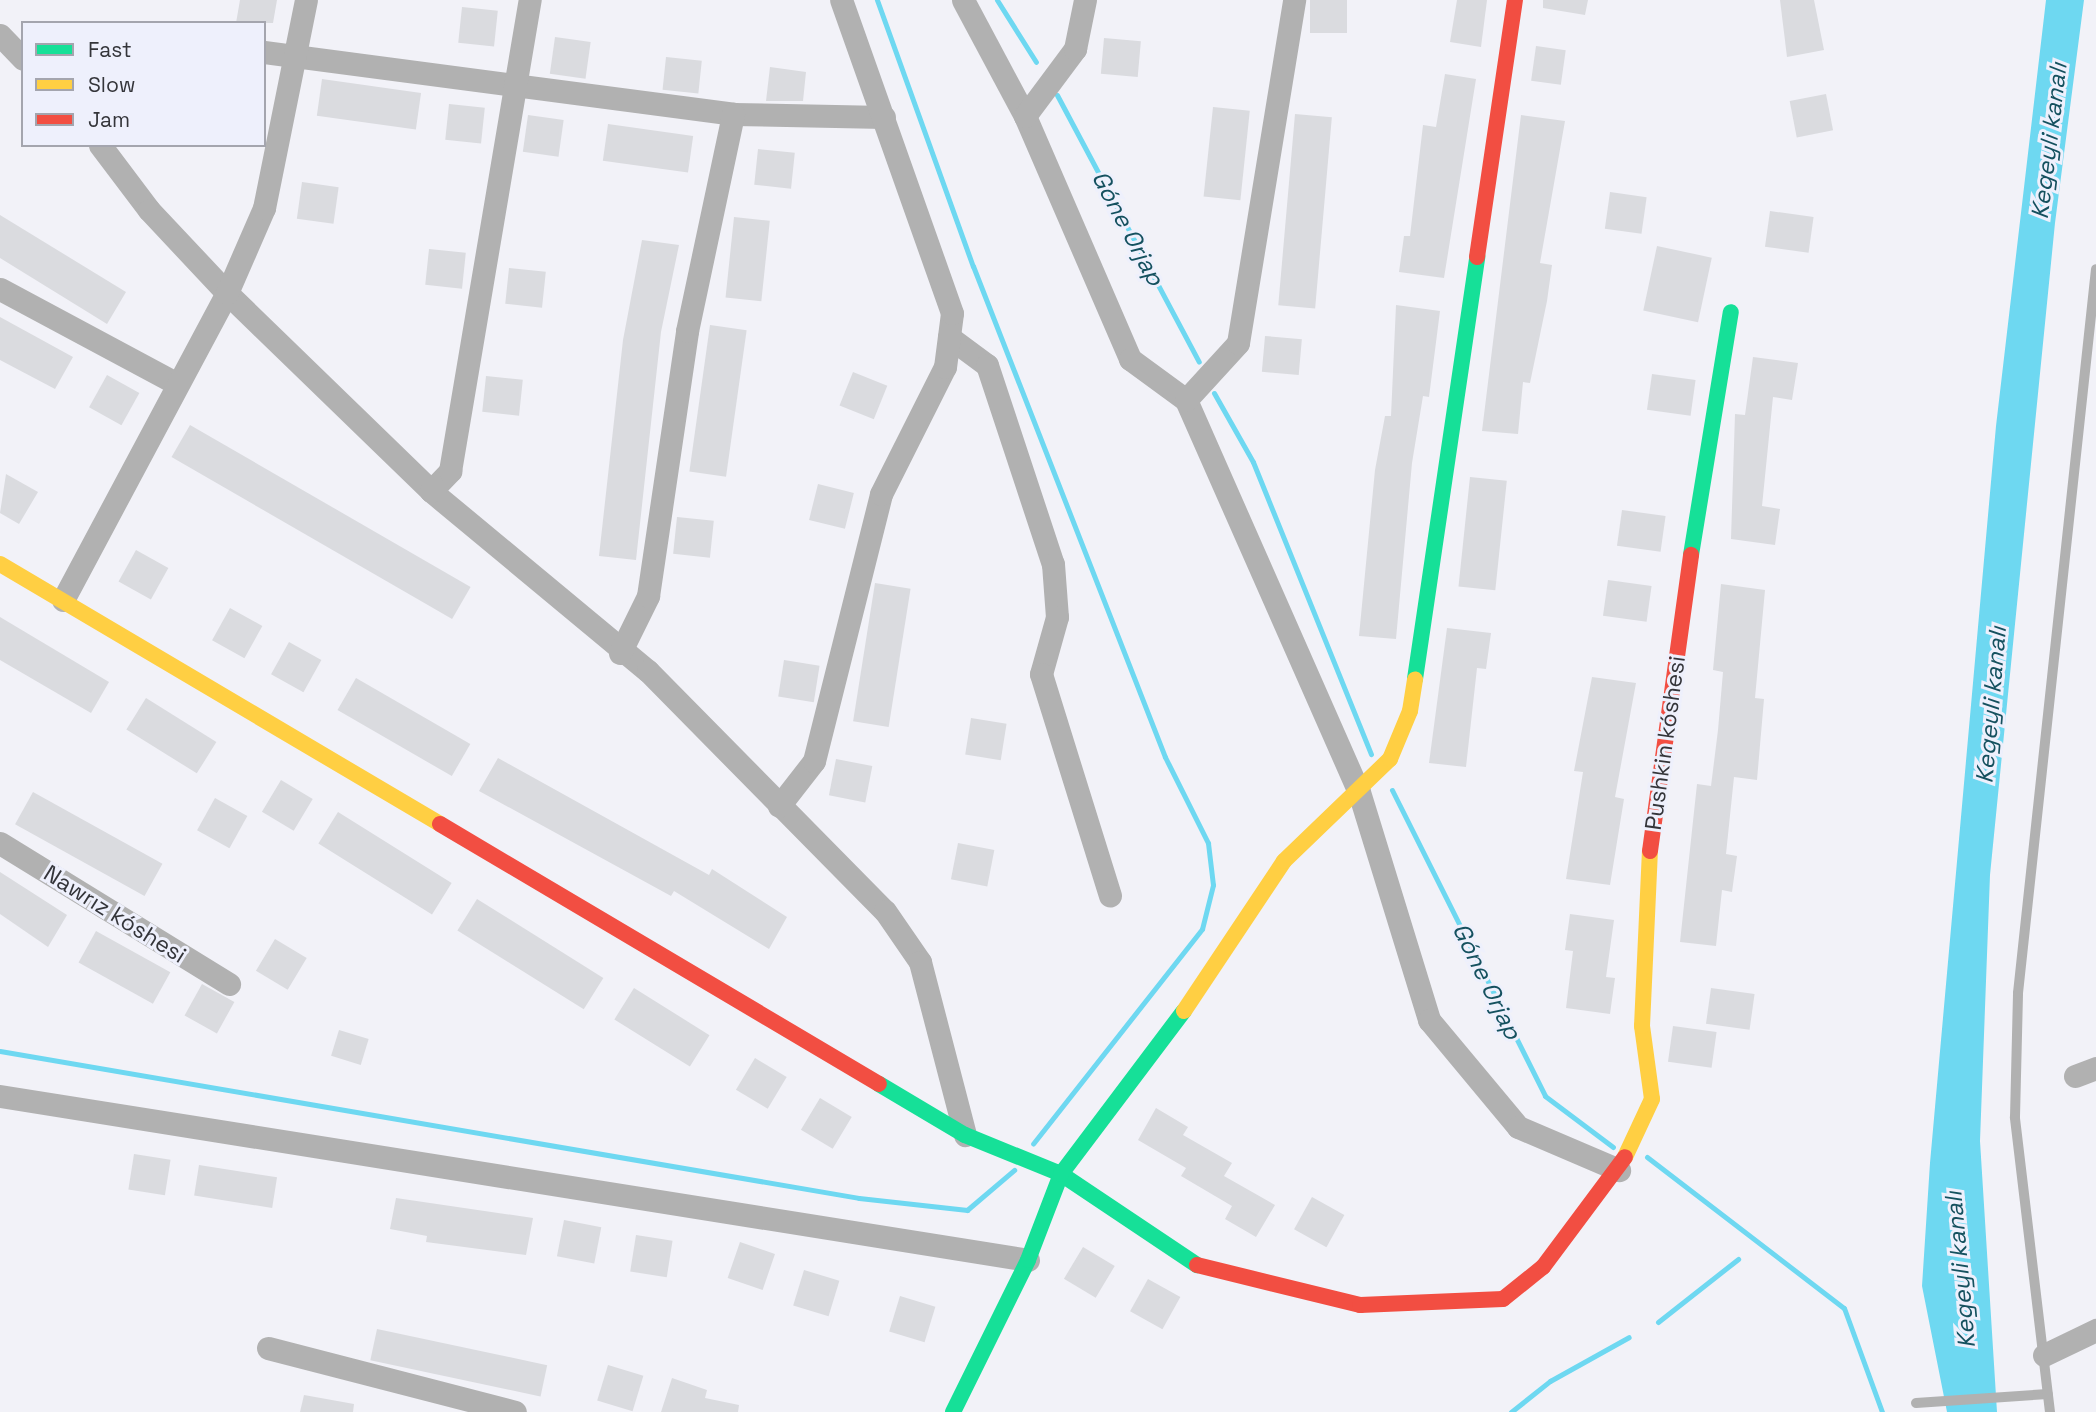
<!DOCTYPE html>
<meta charset="utf-8">
<style>
body{margin:0}
#map{position:relative;width:2096px;height:1412px;overflow:hidden;background:#f2f2f8;font-family:"Space Grotesk",sans-serif}
div>[style]{position:absolute}
[style*='--x']{left:calc(var(--x)*1px);top:calc(var(--y)*1px);width:calc(var(--w)*1px);rotate:calc(var(--a)*1deg)}
.water>*{inset:0;background:#6ed8f1}
.stream>*{height:5px;margin:-2.5px;padding:0 2.5px;transform-origin:2.5px;border-radius:2.5px;background:#6ed8f1}
.building>*{inset:0;background:#dadbdf;transform-origin:0 0}
.lane>*{height:10px;margin:-5px;padding:0 5px;transform-origin:5px;border-radius:5px;background:#b1b1b1}
.street>*{height:23px;margin:-11.5px;padding:0 11.5px;transform-origin:11.5px;border-radius:11.5px;background:#b1b1b1}
.fast>*{height:16px;margin:-8px;padding:0 8px;transform-origin:8px;border-radius:8px;background:#16e098}
.slow>*{height:16px;margin:-8px;padding:0 8px;transform-origin:8px;border-radius:8px;background:#ffcf43}
.jam>*{height:16px;margin:-8px;padding:0 8px;transform-origin:8px;border-radius:8px;background:#f24e42}
span{translate:-50% -50%;white-space:nowrap;text-align:center;line-height:1.15;-webkit-text-stroke:6px #eef0fc;paint-order:stroke}
.street-label{font-size:23px;color:#34353a}
.water-label{font-size:24px;color:#15515f;font-style:italic}
.legend{position:absolute;left:21px;top:21px;width:245px;height:126px;box-sizing:border-box;background:#eef0fc;border:2px solid #a4a5ae;margin:0;padding:9px 12px;list-style:none;font-size:21px;color:#34353a}
.legend li{display:flex;align-items:center;gap:14px;height:35px}
.legend b{width:35px;border:2px solid #a4a5ae}
</style>
<div id="map">
<div class="water">
<i style="clip-path:polygon(2046px 0,2084px 0,2055px 223px,1990px 875px,1980px 1141px,1997px 1412px,1947px 1412px,1922px 1286px,1930px 1163px,1996px 426px)"></i>
</div>
<div class="stream">
<i style="--x:877;--y:0;--w:283;--a:70.2"></i>
<i style="--x:973;--y:266;--w:527;--a:68.64"></i>
<i style="--x:1165;--y:757;--w:96;--a:63.4"></i>
<i style="--x:1208;--y:843;--w:42;--a:83.2"></i>
<i style="--x:1213;--y:885;--w:45;--a:104"></i>
<i style="--x:1202;--y:929;--w:273;--a:128.2"></i>
<i style="--x:997;--y:0;--w:73;--a:57.8"></i>
<i style="--x:1057;--y:95;--w:302;--a:62"></i>
<i style="--x:1214;--y:393;--w:79;--a:60.5"></i>
<i style="--x:1253;--y:462;--w:315;--a:68"></i>
<i style="--x:1392;--y:790;--w:342;--a:63.4"></i>
<i style="--x:1545;--y:1096;--w:85;--a:36.9"></i>
<i style="--x:0;--y:1051;--w:871;--a:9.71"></i>
<i style="--x:859;--y:1198;--w:109;--a:6.3"></i>
<i style="--x:967;--y:1210;--w:62;--a:-40.4"></i>
<i style="--x:1647;--y:1157;--w:248;--a:37.5"></i>
<i style="--x:1844;--y:1308;--w:111;--a:69.9"></i>
<i style="--x:1658;--y:1322;--w:102;--a:-38.2"></i>
<i style="--x:1511;--y:1412;--w:50;--a:-38.5"></i>
<i style="--x:1550;--y:1381;--w:90;--a:-29.1"></i>
</div>
<div class="building">
<i style="clip-path:polygon(240px 0,277px 0,273px 23px,236px 23px)"></i>
<i style="left:1310px;top:0;width:37px;height:33px"></i>
<i style="clip-path:polygon(1457px 0,1487px 0,1481px 47px,1450px 42px)"></i>
<i style="clip-path:polygon(1543px 0,1588px 0,1585px 15px,1543px 8px)"></i>
<i style="clip-path:polygon(1780px 0,1814px 0,1824px 50px,1787px 57px)"></i>
<i style="left:462px;top:7px;width:36px;height:36px;rotate:6deg"></i>
<i style="left:555px;top:37px;width:36px;height:37px;rotate:8deg"></i>
<i style="left:1104px;top:38px;width:37px;height:36px;rotate:5deg"></i>
<i style="left:1536px;top:46px;width:30px;height:35px;rotate:8deg"></i>
<i style="left:666px;top:57px;width:36px;height:33px;rotate:6deg"></i>
<i style="clip-path:polygon(770px 67px,806px 72px,803px 101px,766px 101px)"></i>
<i style="clip-path:polygon(1445px 74px,1476px 79px,1444px 278px,1399px 272px,1404px 236px,1410px 236px,1423px 125px,1436px 127px)"></i>
<i style="left:322px;top:79px;width:100px;height:37px;rotate:8deg"></i>
<i style="left:1826px;top:94px;width:37px;height:37px;rotate:79deg"></i>
<i style="left:449px;top:104px;width:36px;height:36px;rotate:6deg"></i>
<i style="left:1213px;top:107px;width:37px;height:90px;rotate:6deg"></i>
<i style="left:1295px;top:114px;width:37px;height:192px;rotate:5deg"></i>
<i style="left:528px;top:115px;width:36px;height:37px;rotate:8deg"></i>
<i style="clip-path:polygon(1521px 115px,1565px 121px,1540px 263px,1552px 265px,1547px 301px,1530px 383px,1523px 382px,1518px 434px,1482px 431px)"></i>
<i style="left:608px;top:124px;width:86px;height:37px;rotate:8deg"></i>
<i style="left:758px;top:149px;width:37px;height:36px;rotate:6deg"></i>
<i style="left:302px;top:182px;width:37px;height:37px;rotate:8deg"></i>
<i style="left:1610px;top:192px;width:37px;height:37px;rotate:8deg"></i>
<i style="left:1770px;top:211px;width:44px;height:36px;rotate:8deg"></i>
<i style="clip-path:polygon(0 215px,126px 292px,107px 324px,0 258px)"></i>
<i style="left:734px;top:217px;width:36px;height:81px;rotate:6deg"></i>
<i style="clip-path:polygon(642px 240px,679px 245px,661px 332px,636px 560px,599px 556px,623px 340px)"></i>
<i style="left:1657px;top:246px;width:56px;height:66px;rotate:12deg"></i>
<i style="left:429px;top:249px;width:37px;height:36px;rotate:6deg"></i>
<i style="left:509px;top:268px;width:37px;height:36px;rotate:6deg"></i>
<i style="clip-path:polygon(1396px 305px,1440px 311px,1429px 397px,1423px 396px,1412px 463px,1396px 639px,1359px 636px,1375px 470px,1385px 416px,1391px 416px)"></i>
<i style="clip-path:polygon(0 317px,73px 357px,55px 389px,0 360px)"></i>
<i style="left:710px;top:325px;width:37px;height:148px;rotate:8deg"></i>
<i style="left:1265px;top:336px;width:37px;height:36px;rotate:5deg"></i>
<i style="clip-path:polygon(1753px 357px,1798px 363px,1792px 400px,1773px 397px,1762px 506px,1780px 509px,1775px 545px,1731px 539px,1735px 414px,1745px 415px)"></i>
<i style="left:853px;top:372px;width:37px;height:36px;rotate:22deg"></i>
<i style="left:1652px;top:374px;width:44px;height:36px;rotate:8deg"></i>
<i style="left:107px;top:375px;width:37px;height:37px;rotate:29deg"></i>
<i style="left:486px;top:376px;width:37px;height:36px;rotate:6deg"></i>
<i style="left:190px;top:425px;width:324px;height:37px;rotate:30deg"></i>
<i style="clip-path:polygon(6px 474px,38px 492px,19px 524px,0 513px)"></i>
<i style="left:1470px;top:477px;width:37px;height:110px;rotate:6deg"></i>
<i style="left:818px;top:484px;width:37px;height:37px;rotate:14deg"></i>
<i style="left:1622px;top:510px;width:44px;height:36px;rotate:8deg"></i>
<i style="left:677px;top:517px;width:37px;height:37px;rotate:6deg"></i>
<i style="left:136px;top:550px;width:37px;height:36px;rotate:29deg"></i>
<i style="left:1608px;top:580px;width:44px;height:36px;rotate:8deg"></i>
<i style="left:875px;top:583px;width:36px;height:140px;rotate:9deg"></i>
<i style="clip-path:polygon(1721px 584px,1765px 590px,1755px 698px,1764px 699px,1757px 780px,1734px 777px,1726px 854px,1737px 856px,1732px 892px,1722px 890px,1716px 946px,1680px 942px,1697px 784px,1711px 786px,1718px 730px,1723px 672px,1713px 670px)"></i>
<i style="left:230px;top:608px;width:37px;height:37px;rotate:29deg"></i>
<i style="clip-path:polygon(0 617px,109px 682px,91px 713px,0 660px)"></i>
<i style="clip-path:polygon(1447px 628px,1491px 633px,1486px 669px,1477px 668px,1466px 767px,1429px 763px)"></i>
<i style="left:289px;top:642px;width:37px;height:37px;rotate:29deg"></i>
<i style="left:784px;top:660px;width:36px;height:37px;rotate:9deg"></i>
<i style="clip-path:polygon(1592px 677px,1636px 683px,1615px 797px,1624px 799px,1610px 885px,1566px 879px,1583px 772px,1574px 771px)"></i>
<i style="left:356px;top:678px;width:132px;height:37px;rotate:30deg"></i>
<i style="left:146px;top:698px;width:83px;height:37px;rotate:32deg"></i>
<i style="left:971px;top:718px;width:36px;height:37px;rotate:9deg"></i>
<i style="clip-path:polygon(498px 758px,709px 875px,712px 869px,787px 917px,769px 949px,674px 891px,671px 896px,479px 791px)"></i>
<i style="left:836px;top:759px;width:37px;height:37px;rotate:11deg"></i>
<i style="left:281px;top:780px;width:37px;height:37px;rotate:31deg"></i>
<i style="left:33px;top:792px;width:148px;height:37px;rotate:29deg"></i>
<i style="left:215px;top:798px;width:37px;height:37px;rotate:29deg"></i>
<i style="left:338px;top:812px;width:134px;height:37px;rotate:32deg"></i>
<i style="left:958px;top:843px;width:37px;height:37px;rotate:11deg"></i>
<i style="clip-path:polygon(0 872px,67px 915px,48px 947px,0 914px)"></i>
<i style="left:477px;top:899px;width:149px;height:37px;rotate:32deg"></i>
<i style="clip-path:polygon(1570px 914px,1614px 920px,1606px 977px,1615px 978px,1610px 1014px,1566px 1008px,1573px 951px,1565px 950px)"></i>
<i style="left:96px;top:931px;width:85px;height:36px;rotate:29deg"></i>
<i style="left:275px;top:939px;width:37px;height:37px;rotate:31deg"></i>
<i style="left:202px;top:984px;width:37px;height:36px;rotate:29deg"></i>
<i style="left:634px;top:988px;width:89px;height:37px;rotate:32deg"></i>
<i style="left:1711px;top:988px;width:44px;height:36px;rotate:8deg"></i>
<i style="left:1673px;top:1026px;width:44px;height:36px;rotate:8deg"></i>
<i style="left:339px;top:1030px;width:31px;height:27px;rotate:17deg"></i>
<i style="left:755px;top:1058px;width:37px;height:37px;rotate:31deg"></i>
<i style="left:820px;top:1098px;width:37px;height:37px;rotate:31deg"></i>
<i style="clip-path:polygon(1156px 1108px,1188px 1127px,1183px 1135px,1232px 1163px,1224px 1176px,1275px 1205px,1256px 1237px,1225px 1219px,1232px 1206px,1181px 1176px,1186px 1168px,1138px 1140px)"></i>
<i style="left:134px;top:1154px;width:37px;height:36px;rotate:9deg"></i>
<i style="left:199px;top:1165px;width:79px;height:31px;rotate:9deg"></i>
<i style="left:1312px;top:1197px;width:37px;height:37px;rotate:29deg"></i>
<i style="clip-path:polygon(396px 1198px,533px 1218px,526px 1255px,426px 1242px,427px 1236px,390px 1229px)"></i>
<i style="left:564px;top:1220px;width:38px;height:37px;rotate:11deg"></i>
<i style="left:636px;top:1235px;width:37px;height:37px;rotate:9deg"></i>
<i style="left:740px;top:1242px;width:37px;height:38px;rotate:19deg"></i>
<i style="left:1083px;top:1247px;width:37px;height:37px;rotate:31deg"></i>
<i style="left:804px;top:1270px;width:37px;height:37px;rotate:17deg"></i>
<i style="left:1148px;top:1279px;width:37px;height:37px;rotate:29deg"></i>
<i style="left:900px;top:1296px;width:37px;height:37px;rotate:17deg"></i>
<i style="left:377px;top:1329px;width:174px;height:32px;rotate:12deg"></i>
<i style="left:608px;top:1365px;width:37px;height:37px;rotate:17deg"></i>
<i style="clip-path:polygon(672px 1378px,707px 1390px,705px 1398px,739px 1405px,738px 1412px,661px 1412px)"></i>
<i style="clip-path:polygon(304px 1395px,354px 1404px,353px 1412px,300px 1412px)"></i>
</div>
<div class="lane">
<i style="--x:1916;--y:1403;--w:132;--a:-3.9"></i>
<i style="--x:2050;--y:1412;--w:297;--a:-96.8"></i>
<i style="--x:2015;--y:1117;--w:124;--a:-88.6"></i>
<i style="--x:2018;--y:993;--w:728;--a:-83.85"></i>
</div>
<div class="street">
<i style="--x:963;--y:0;--w:132;--a:61.9"></i>
<i style="--x:1025;--y:116;--w:265;--a:66.6"></i>
<i style="--x:1130;--y:359;--w:69;--a:36.2"></i>
<i style="--x:1186;--y:400;--w:428;--a:66.2"></i>
<i style="--x:1359;--y:792;--w:239;--a:72.9"></i>
<i style="--x:1429;--y:1020;--w:139;--a:50.2"></i>
<i style="--x:1518;--y:1127;--w:110;--a:23.1"></i>
<i style="--x:0;--y:35;--w:33;--a:46"></i>
<i style="--x:264;--y:52;--w:473;--a:7.5"></i>
<i style="--x:733;--y:114;--w:151;--a:1.1"></i>
<i style="--x:1025;--y:116;--w:84;--a:-53.3"></i>
<i style="--x:1075;--y:49;--w:50;--a:-78.5"></i>
<i style="--x:100;--y:145;--w:81;--a:53"></i>
<i style="--x:149;--y:210;--w:114;--a:46.8"></i>
<i style="--x:227;--y:293;--w:284;--a:44.1"></i>
<i style="--x:431;--y:491;--w:282;--a:39.7"></i>
<i style="--x:648;--y:671;--w:337;--a:45.4"></i>
<i style="--x:885;--y:911;--w:62;--a:55.5"></i>
<i style="--x:920;--y:962;--w:179;--a:75.4"></i>
<i style="--x:0;--y:289;--w:201;--a:28.2"></i>
<i style="--x:949;--y:337;--w:47;--a:36.4"></i>
<i style="--x:987;--y:365;--w:210;--a:71.7"></i>
<i style="--x:1053;--y:564;--w:53;--a:85.7"></i>
<i style="--x:1057;--y:617;--w:59;--a:105.7"></i>
<i style="--x:1041;--y:674;--w:232;--a:72.7"></i>
<i style="--x:1186;--y:400;--w:77;--a:-47.6"></i>
<i style="--x:1238;--y:343;--w:348;--a:-80.7"></i>
<i style="--x:431;--y:491;--w:28;--a:-46"></i>
<i style="--x:450;--y:471;--w:478;--a:-80.4"></i>
<i style="--x:63;--y:600;--w:348;--a:-61.9"></i>
<i style="--x:227;--y:293;--w:93;--a:-66.5"></i>
<i style="--x:264;--y:208;--w:212;--a:-78.6"></i>
<i style="--x:620;--y:653;--w:64;--a:-63.8"></i>
<i style="--x:648;--y:596;--w:268;--a:-81.6"></i>
<i style="--x:687;--y:331;--w:222;--a:-78"></i>
<i style="--x:779;--y:806;--w:57;--a:-52.1"></i>
<i style="--x:814;--y:761;--w:275;--a:-75.9"></i>
<i style="--x:881;--y:494;--w:142;--a:-63.3"></i>
<i style="--x:945;--y:367;--w:54;--a:-82.6"></i>
<i style="--x:952;--y:313;--w:332;--a:-109.5"></i>
<i style="--x:0;--y:843;--w:269;--a:31.6"></i>
<i style="--x:2075;--y:1076;--w:22;--a:-21"></i>
<i style="--x:0;--y:1096;--w:1041;--a:9.06"></i>
<i style="--x:268;--y:1348;--w:255;--a:14.5"></i>
<i style="--x:2044;--y:1355;--w:58;--a:-25.7"></i>
</div>
<div class="fast">
<i style="--x:1691;--y:555;--w:246;--a:-80.7"></i>
<i style="--x:1415;--y:679;--w:427;--a:-81.6"></i>
<i style="--x:879;--y:1084;--w:100;--a:30.7"></i>
<i style="--x:965;--y:1135;--w:104;--a:22.1"></i>
<i style="--x:1061;--y:1174;--w:164;--a:33.8"></i>
<i style="--x:953;--y:1412;--w:169;--a:-63.7"></i>
<i style="--x:1028;--y:1260;--w:92;--a:-69"></i>
<i style="--x:1061;--y:1174;--w:204;--a:-53"></i>
</div>
<div class="slow">
<i style="--x:0;--y:564;--w:511;--a:30.58"></i>
<i style="--x:1184;--y:1011;--w:180;--a:-56.3"></i>
<i style="--x:1284;--y:861;--w:147;--a:-43.9"></i>
<i style="--x:1390;--y:759;--w:52;--a:-67.4"></i>
<i style="--x:1410;--y:711;--w:32;--a:-81"></i>
<i style="--x:1625;--y:1157;--w:64;--a:-65"></i>
<i style="--x:1652;--y:1099;--w:74;--a:-97.8"></i>
<i style="--x:1642;--y:1026;--w:175;--a:-87.4"></i>
</div>
<div class="jam">
<i style="--x:1477;--y:257;--w:260;--a:-81.6"></i>
<i style="--x:440;--y:824;--w:510;--a:30.64"></i>
<i style="--x:1650;--y:851;--w:299;--a:-82.1"></i>
<i style="--x:1197;--y:1265;--w:168;--a:13.8"></i>
<i style="--x:1360;--y:1305;--w:143;--a:-2.4"></i>
<i style="--x:1503;--y:1299;--w:51;--a:-38.7"></i>
<i style="--x:1543;--y:1267;--w:137;--a:-53.3"></i>
</div>
<div class="street-label">
<span style="left:1665px;top:743px;rotate:-82deg">Pushkin kóshesi</span>
<span style="left:115px;top:914px;rotate:32deg">Nawrız kóshesi</span>
</div>
<div class="water-label">
<span style="left:2049px;top:141px;rotate:-83deg">Kegeyli kanalı</span>
<span style="left:1128px;top:228px;rotate:62deg">Góne Orjap</span>
<span style="left:1991px;top:705px;rotate:-85deg">Kegeyli kanalı</span>
<span style="left:1487px;top:981px;rotate:64deg">Góne Orjap</span>
<span style="left:1960px;top:1270px;rotate:-95deg">Kegeyli kanalı</span>
</div>
<ul class="legend">
<li><b style="height:9px;background:#16e098"></b>Fast</li>
<li><b style="height:9px;background:#ffcf43"></b>Slow</li>
<li><b style="height:9px;background:#f24e42"></b>Jam</li>
</ul>
</div>
